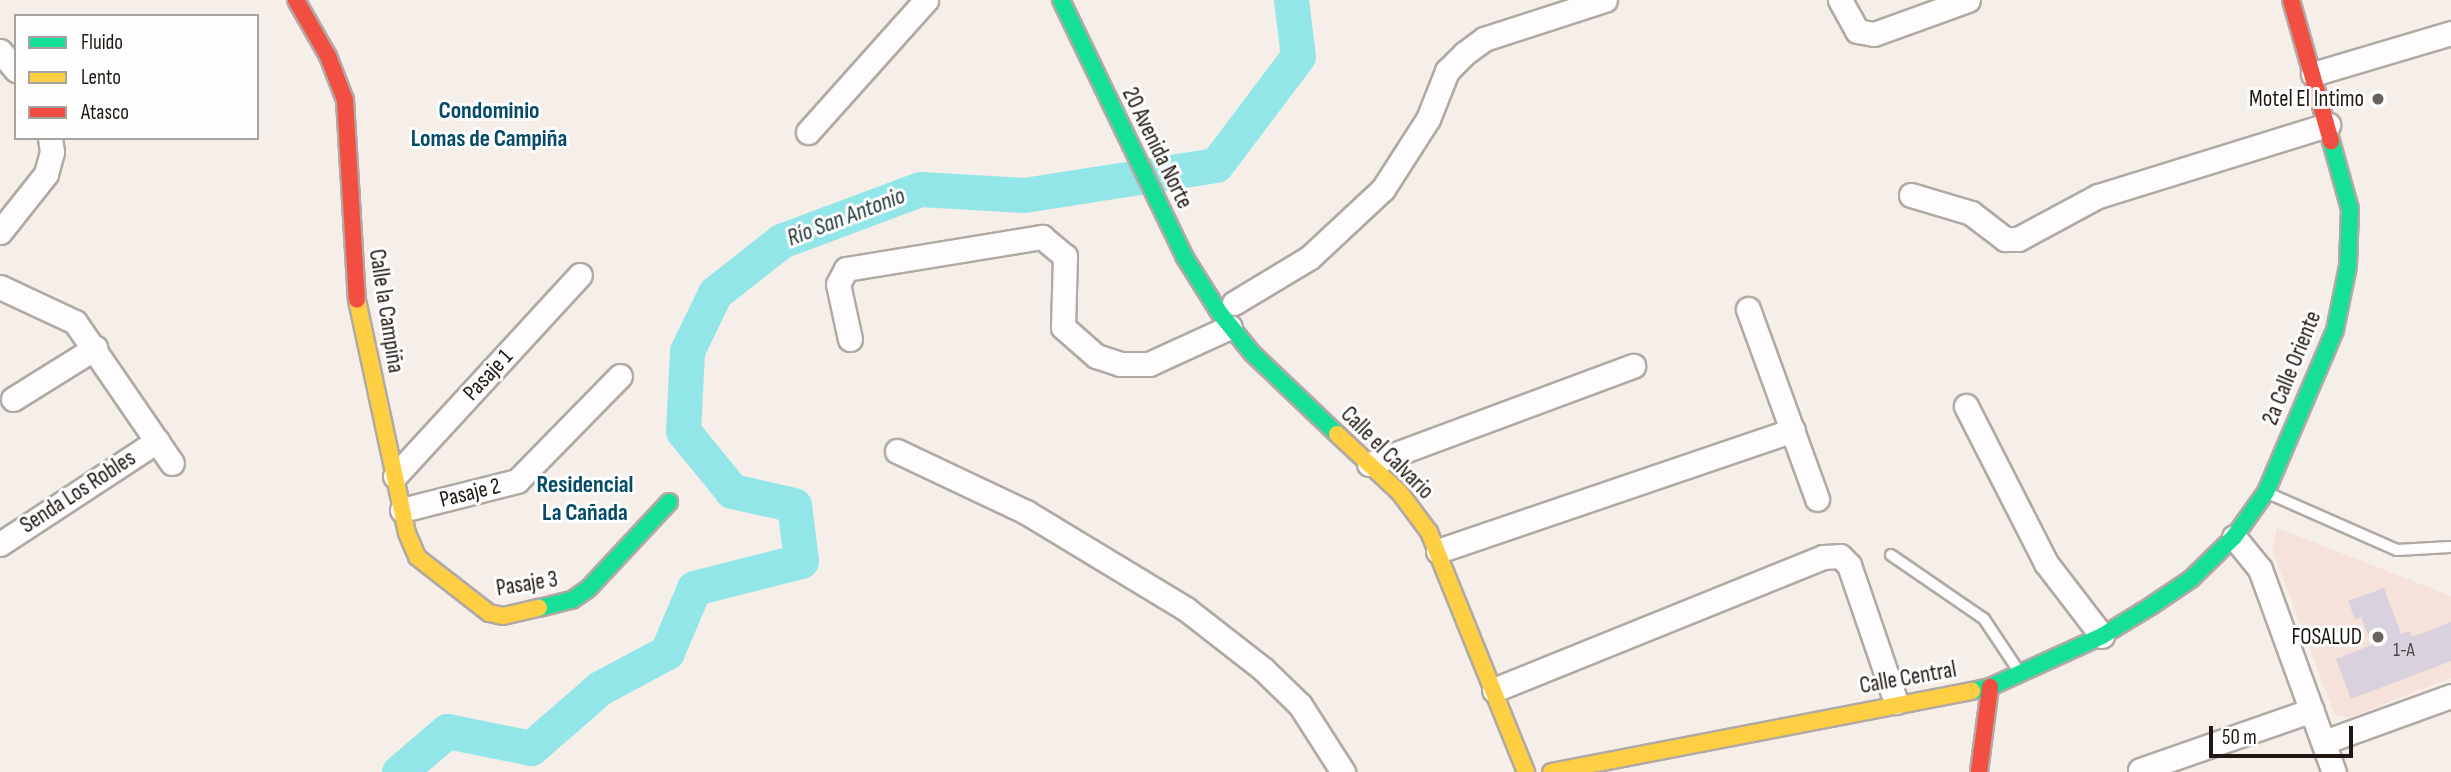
<!DOCTYPE html>
<meta charset="utf-8">
<style>
body{margin:0}
#map{position:relative;width:2451px;height:772px;overflow:hidden;background:#f6eee9;font-family:"Sofia Sans Condensed",sans-serif}
div>[style]{position:absolute}
[style*='--x']{left:calc(var(--x)*1px);top:calc(var(--y)*1px);width:calc(var(--w)*1px);rotate:calc(var(--a)*1deg)}
.medical>*{inset:0;background:#f4e2db}
.river>*{height:35px;margin:-17.5px;padding:0 17.5px;transform-origin:17.5px;border-radius:17.5px;background:#93e6e8}
.building>*{inset:0;background:#d9d1dd}
.roads{filter:drop-shadow(2px 0 #b1a9a4) drop-shadow(-2px 0 #b1a9a4) drop-shadow(0 2px #b1a9a4) drop-shadow(0 -2px #b1a9a4)}
.lane>*{height:10px;margin:-5px;padding:0 5px;transform-origin:5px;border-radius:5px;background:#fefcfc}
.street>*{height:23px;margin:-11.5px;padding:0 11.5px;transform-origin:11.5px;border-radius:11.5px;background:#fefcfc}
.fast>*{height:16px;margin:-8px;padding:0 8px;transform-origin:8px;border-radius:8px;background:#16e098}
.slow>*{height:16px;margin:-8px;padding:0 8px;transform-origin:8px;border-radius:8px;background:#ffcf43}
.jam>*{height:16px;margin:-8px;padding:0 8px;transform-origin:8px;border-radius:8px;background:#f24e42}
.dots>*{width:19px;height:19px;translate:-50% -50%;box-sizing:border-box;border:4px solid #fefefe;border-radius:50%}
span{translate:-50% -50%;white-space:nowrap;text-align:center;line-height:1.15;-webkit-text-stroke:6px #fefefe;paint-order:stroke}
.number-label{font-size:19px;color:#4e4645}
.number-label span{-webkit-text-stroke-width:0}
.poi-label{font-size:23px;color:#201712}
.right{translate:-100% -50%;text-align:right}
.street-label{font-size:23px;color:#201712}
.neighbourhood-label{font-size:24px;color:#064a69;font-weight:700}
.water-label{font-size:24px;color:#1d3334;font-style:italic}
.legend{position:absolute;left:14px;top:14px;width:245px;height:126px;box-sizing:border-box;background:#fefefe;border:2px solid #a5a2a0;margin:0;padding:9px 12px;list-style:none;font-size:21px;color:#201712}
.legend li{display:flex;align-items:center;gap:14px;height:35px}
.legend b{width:35px;border:2px solid #a5a2a0}
.scale{position:absolute;left:2209px;top:726px;width:144px;height:32px;box-sizing:border-box;border:4px solid #201712;border-top:0;padding-left:9px;font-size:21px;line-height:24px;white-space:nowrap;color:#201712;-webkit-text-stroke:5px #fefefe;paint-order:stroke}
</style>
<div id="map">
<div class="medical">
<i style="clip-path:polygon(2277px 528px,2451px 596px,2451px 678px,2349px 718px,2335px 715px,2272px 549px)"></i>
</div>
<div class="river">
<i style="--x:399;--y:772;--w:63;--a:-40.5"></i>
<i style="--x:447;--y:731;--w:86;--a:11.4"></i>
<i style="--x:531;--y:748;--w:91;--a:-41"></i>
<i style="--x:600;--y:688;--w:76;--a:-28.2"></i>
<i style="--x:667;--y:652;--w:69;--a:-67.1"></i>
<i style="--x:694;--y:588;--w:110;--a:-14.2"></i>
<i style="--x:801;--y:561;--w:56;--a:-97.1"></i>
<i style="--x:794;--y:505;--w:64;--a:-167.3"></i>
<i style="--x:732;--y:491;--w:77;--a:-129.2"></i>
<i style="--x:683;--y:431;--w:80;--a:-87.1"></i>
<i style="--x:687;--y:351;--w:64;--a:-64.2"></i>
<i style="--x:715;--y:293;--w:84;--a:-38.2"></i>
<i style="--x:781;--y:241;--w:148;--a:-20.5"></i>
<i style="--x:920;--y:189;--w:104;--a:3.3"></i>
<i style="--x:1024;--y:195;--w:194;--a:-8.9"></i>
<i style="--x:1216;--y:165;--w:136;--a:-53"></i>
<i style="--x:1298;--y:56;--w:56;--a:-97.1"></i>
</div>
<div class="building">
<i style="clip-path:polygon(2384px 588px,2401px 634px,2410px 631px,2412px 637px,2451px 622px,2451px 661px,2351px 699px,2336px 659px,2372px 645px,2361px 617px,2355px 619px,2348px 601px)"></i>
</div>
<div class="roads">
<div class="lane">
<i style="--x:2270;--y:494;--w:139;--a:23.8"></i>
<i style="--x:2397;--y:550;--w:53;--a:-3.2"></i>
<i style="--x:1891;--y:555;--w:113;--a:34.5"></i>
<i style="--x:1984;--y:619;--w:61;--a:56.3"></i>
</div>
<div class="street">
<i style="--x:1840;--y:0;--w:35;--a:61"></i>
<i style="--x:1857;--y:31;--w:17;--a:10"></i>
<i style="--x:1874;--y:34;--w:100;--a:-19.9"></i>
<i style="--x:0;--y:51;--w:25;--a:50"></i>
<i style="--x:2313;--y:74;--w:144;--a:-16.5"></i>
<i style="--x:808;--y:132;--w:177;--a:-48.2"></i>
<i style="--x:1911;--y:195;--w:63;--a:16.7"></i>
<i style="--x:1971;--y:213;--w:43;--a:37.4"></i>
<i style="--x:2005;--y:239;--w:13;--a:0"></i>
<i style="--x:2018;--y:239;--w:91;--a:-28.3"></i>
<i style="--x:2098;--y:196;--w:241;--a:-17.2"></i>
<i style="--x:0;--y:232;--w:74;--a:-51.6"></i>
<i style="--x:46;--y:174;--w:23;--a:-75"></i>
<i style="--x:52;--y:152;--w:14;--a:-98"></i>
<i style="--x:0;--y:287;--w:83;--a:25"></i>
<i style="--x:75;--y:322;--w:171;--a:55.5"></i>
<i style="--x:1234;--y:303;--w:87;--a:-31"></i>
<i style="--x:1309;--y:258;--w:101;--a:-43"></i>
<i style="--x:1383;--y:189;--w:83;--a:-57.3"></i>
<i style="--x:1428;--y:119;--w:52;--a:-68.4"></i>
<i style="--x:1447;--y:71;--w:25;--a:-45"></i>
<i style="--x:1465;--y:53;--w:24;--a:-36"></i>
<i style="--x:1484;--y:39;--w:127;--a:-17.9"></i>
<i style="--x:1748;--y:309;--w:202;--a:70"></i>
<i style="--x:850;--y:339;--w:56;--a:-102.3"></i>
<i style="--x:838;--y:284;--w:17;--a:-62"></i>
<i style="--x:846;--y:269;--w:199;--a:-9.3"></i>
<i style="--x:1042;--y:237;--w:30;--a:40"></i>
<i style="--x:1065;--y:256;--w:71;--a:91.6"></i>
<i style="--x:1063;--y:327;--w:44;--a:41.3"></i>
<i style="--x:1096;--y:356;--w:25;--a:18"></i>
<i style="--x:1120;--y:364;--w:29;--a:0"></i>
<i style="--x:1149;--y:364;--w:89;--a:-24.6"></i>
<i style="--x:13;--y:399;--w:97;--a:-31.9"></i>
<i style="--x:1966;--y:406;--w:176;--a:63"></i>
<i style="--x:2046;--y:563;--w:92;--a:52.5"></i>
<i style="--x:897;--y:451;--w:143;--a:25.3"></i>
<i style="--x:1026;--y:512;--w:187;--a:31.2"></i>
<i style="--x:1186;--y:609;--w:98;--a:37.9"></i>
<i style="--x:1263;--y:669;--w:52;--a:44.2"></i>
<i style="--x:1300;--y:705;--w:80;--a:57.3"></i>
<i style="--x:1369;--y:464;--w:282;--a:-20.4"></i>
<i style="--x:395;--y:476;--w:273;--a:-47.4"></i>
<i style="--x:402;--y:510;--w:119;--a:-14.2"></i>
<i style="--x:517;--y:481;--w:147;--a:-45.6"></i>
<i style="--x:2234;--y:537;--w:41;--a:50.9"></i>
<i style="--x:2260;--y:569;--w:216;--a:70"></i>
<i style="--x:0;--y:544;--w:188;--a:-33.3"></i>
<i style="--x:1438;--y:551;--w:375;--a:-18.8"></i>
<i style="--x:1494;--y:690;--w:355;--a:-22"></i>
<i style="--x:1823;--y:557;--w:17;--a:-3"></i>
<i style="--x:1840;--y:556;--w:13;--a:45"></i>
<i style="--x:1849;--y:565;--w:145;--a:71.1"></i>
<i style="--x:2324;--y:742;--w:135;--a:-19.9"></i>
<i style="--x:2140;--y:770;--w:182;--a:-19.2"></i>
</div>
<div class="fast">
<i style="--x:1061;--y:0;--w:284;--a:64.3"></i>
<i style="--x:1184;--y:256;--w:66;--a:58"></i>
<i style="--x:1219;--y:312;--w:53;--a:51.2"></i>
<i style="--x:1252;--y:353;--w:117;--a:43.6"></i>
<i style="--x:539;--y:608;--w:34;--a:-14"></i>
<i style="--x:572;--y:600;--w:19;--a:-35"></i>
<i style="--x:588;--y:589;--w:119;--a:-47"></i>
<i style="--x:1972;--y:691;--w:18;--a:-13"></i>
<i style="--x:1990;--y:687;--w:123;--a:-24.5"></i>
<i style="--x:2102;--y:636;--w:57;--a:-31.5"></i>
<i style="--x:2151;--y:606;--w:48;--a:-34"></i>
<i style="--x:2191;--y:579;--w:60;--a:-44.3"></i>
<i style="--x:2234;--y:537;--w:55;--a:-54.6"></i>
<i style="--x:2266;--y:492;--w:176;--a:-66.9"></i>
<i style="--x:2335;--y:330;--w:65;--a:-78.5"></i>
<i style="--x:2348;--y:266;--w:57;--a:-88"></i>
<i style="--x:2350;--y:209;--w:71;--a:-105.6"></i>
</div>
<div class="slow">
<i style="--x:357;--y:300;--w:238;--a:77.9"></i>
<i style="--x:407;--y:533;--w:26;--a:67"></i>
<i style="--x:417;--y:557;--w:91;--a:37.9"></i>
<i style="--x:489;--y:613;--w:14;--a:12"></i>
<i style="--x:503;--y:616;--w:37;--a:-13"></i>
<i style="--x:1337;--y:434;--w:86;--a:43.1"></i>
<i style="--x:1400;--y:493;--w:49;--a:53.4"></i>
<i style="--x:1429;--y:532;--w:259;--a:68"></i>
<i style="--x:1551;--y:772;--w:429;--a:-10.9"></i>
</div>
<div class="jam">
<i style="--x:296;--y:0;--w:64;--a:60.3"></i>
<i style="--x:328;--y:56;--w:47;--a:68.9"></i>
<i style="--x:345;--y:100;--w:200;--a:86.6"></i>
<i style="--x:2291;--y:0;--w:147;--a:74.2"></i>
<i style="--x:1979;--y:772;--w:86;--a:-82.6"></i>
</div>
</div>
<div class="dots">
<i style="left:2378px;top:99px;background:#6b625d"></i>
<i style="left:2378px;top:637px;background:#6b625d"></i>
</div>
<div class="number-label">
<span style="left:2404px;top:651px">1-A</span>
</div>
<div class="poi-label">
<span class="right" style="left:2364px;top:99px">Motel El Intimo</span>
<span class="right" style="left:2362px;top:637px">FOSALUD</span>
</div>
<div class="street-label">
<span style="left:1157px;top:148px;rotate:64deg">20 Avenida Norte</span>
<span style="left:386px;top:311px;rotate:81deg">Calle la Campiña</span>
<span style="left:2292px;top:368px;rotate:-68deg">2a Calle Oriente</span>
<span style="left:488px;top:375px;rotate:-47deg">Pasaje 1</span>
<span style="left:1387px;top:453px;rotate:45deg">Calle el Calvario</span>
<span style="left:78px;top:492px;rotate:-33deg">Senda Los Robles</span>
<span style="left:470px;top:493px;rotate:-14deg">Pasaje 2</span>
<span style="left:527px;top:584px;rotate:-9deg">Pasaje 3</span>
<span style="left:1908px;top:678px;rotate:-10deg">Calle Central</span>
</div>
<div class="neighbourhood-label">
<span style="left:489px;top:125px">Condominio<br>Lomas de Campiña</span>
<span style="left:585px;top:499px">Residencial<br>La Cañada</span>
</div>
<div class="water-label">
<span style="left:846px;top:217px;rotate:-21deg">Río San Antonio</span>
</div>
<ul class="legend">
<li><b style="height:9px;background:#16e098"></b>Fluido</li>
<li><b style="height:9px;background:#ffcf43"></b>Lento</li>
<li><b style="height:9px;background:#f24e42"></b>Atasco</li>
</ul>
<div class="scale">50 m</div>
</div>
